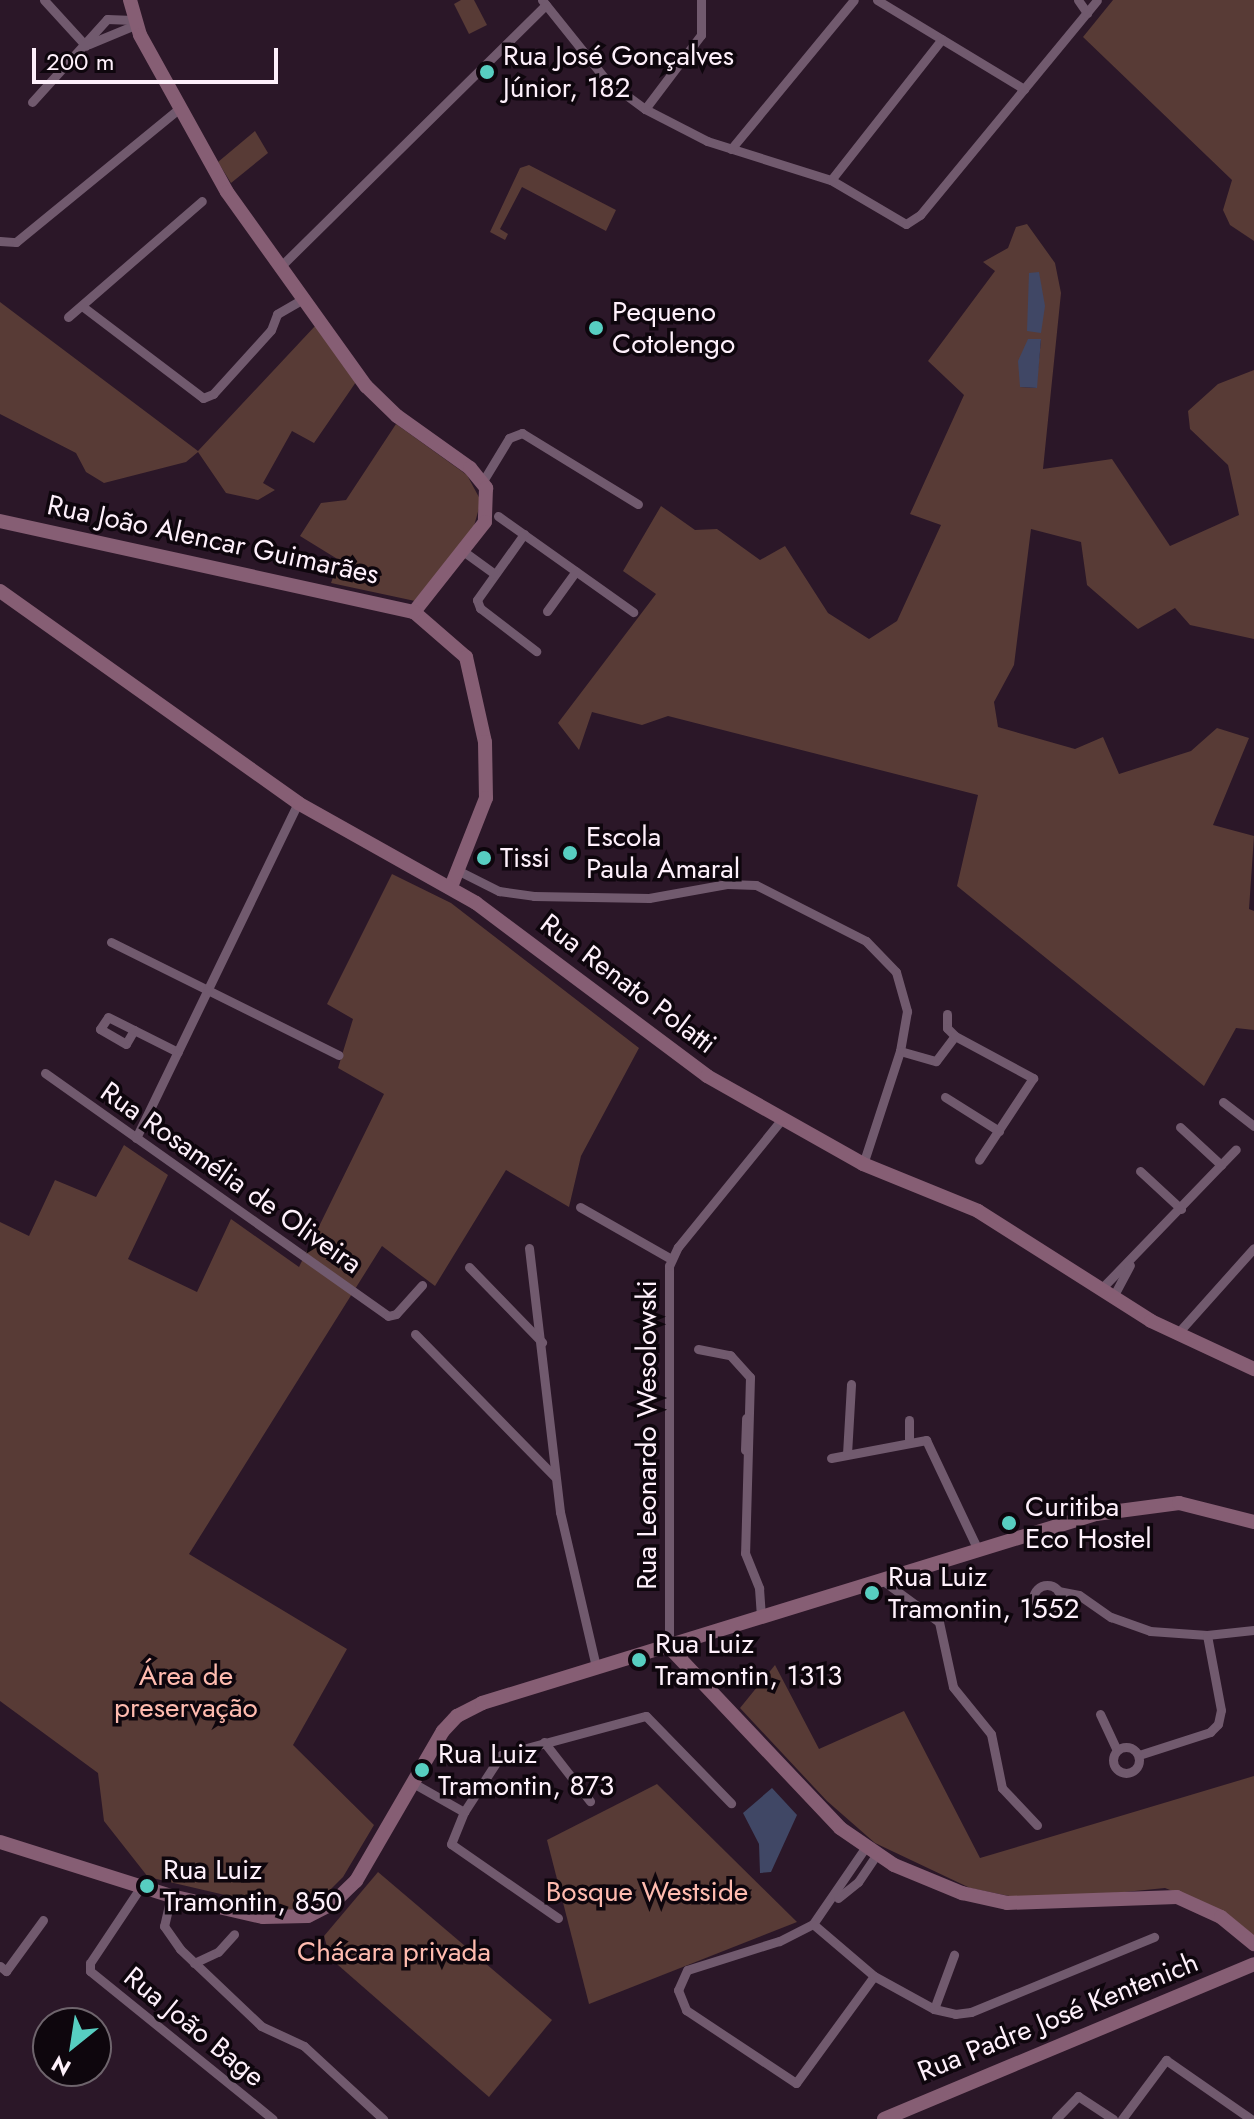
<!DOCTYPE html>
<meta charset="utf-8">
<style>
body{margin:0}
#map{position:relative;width:1254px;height:2119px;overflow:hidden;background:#2b1728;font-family:Jost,sans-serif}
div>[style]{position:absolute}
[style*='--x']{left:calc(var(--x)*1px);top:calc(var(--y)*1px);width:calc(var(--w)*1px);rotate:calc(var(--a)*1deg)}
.green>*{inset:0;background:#583b36}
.water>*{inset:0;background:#404765}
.street>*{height:9px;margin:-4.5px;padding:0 4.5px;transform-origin:4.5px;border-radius:4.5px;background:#715a6e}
.street>.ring{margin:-4.5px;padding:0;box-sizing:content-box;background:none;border:9px solid #715a6e;border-radius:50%}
.secondary>*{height:14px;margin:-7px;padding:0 7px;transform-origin:7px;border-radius:7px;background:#865e74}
.dots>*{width:22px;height:22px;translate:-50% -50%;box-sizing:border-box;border:4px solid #0e060d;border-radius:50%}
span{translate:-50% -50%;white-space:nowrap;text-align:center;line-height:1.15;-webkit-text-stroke:7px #0e060d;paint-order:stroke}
.poi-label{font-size:28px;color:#fef0fb}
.left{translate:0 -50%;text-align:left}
.street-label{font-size:28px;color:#fef0fb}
.park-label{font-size:28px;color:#ffbbaf}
.north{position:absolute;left:32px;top:2007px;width:80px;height:80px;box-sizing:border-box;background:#0e060d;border:2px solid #6e646c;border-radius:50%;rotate:210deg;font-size:22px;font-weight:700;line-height:32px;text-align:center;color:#fef0fb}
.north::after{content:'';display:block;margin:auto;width:28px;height:36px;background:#57cec1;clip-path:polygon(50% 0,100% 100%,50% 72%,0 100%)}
.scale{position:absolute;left:32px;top:48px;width:246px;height:36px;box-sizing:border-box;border:4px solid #fef0fb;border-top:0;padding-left:10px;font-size:24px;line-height:28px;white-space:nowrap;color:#fef0fb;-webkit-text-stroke:6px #0e060d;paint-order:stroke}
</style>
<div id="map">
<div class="green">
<i style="clip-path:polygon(461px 0,474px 0,487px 25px,469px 34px,454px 4px)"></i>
<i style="clip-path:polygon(1113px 0,1254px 0,1254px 241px,1230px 225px,1223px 210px,1232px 180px,1083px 37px)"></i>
<i style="clip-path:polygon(255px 131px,268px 153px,231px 183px,218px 162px)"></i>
<i style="clip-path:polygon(529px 165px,616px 210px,606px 231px,522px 187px,500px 229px,508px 234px,505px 240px,490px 232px,520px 168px)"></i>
<i style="clip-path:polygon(evenodd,1027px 224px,1055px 263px,1061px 293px,1043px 469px,1112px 459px,1170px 546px,1239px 515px,1228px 465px,1190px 429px,1188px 411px,1218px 384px,1254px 370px,1254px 639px,1190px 625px,1175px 608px,1138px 629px,1087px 585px,1081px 542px,1031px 529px,1014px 665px,994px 702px,998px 727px,1075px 749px,1103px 737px,1119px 774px,1191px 751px,1217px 728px,1249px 738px,1213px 825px,1254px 836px,1249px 909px,1254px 911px,1254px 1030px,1236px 1028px,1204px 1086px,957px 886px,978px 795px,668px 716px,642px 725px,592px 712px,579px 750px,558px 723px,656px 594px,623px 571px,661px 506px,695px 530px,717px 529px,760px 560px,785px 546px,828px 613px,869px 639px,897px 621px,941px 525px,910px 514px,964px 395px,928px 361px,995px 271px,983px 262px,1008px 248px,1016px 227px,1027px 224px,1029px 339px,1041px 340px,1036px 388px,1020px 387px,1029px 339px)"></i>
<i style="clip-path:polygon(0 302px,198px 451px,316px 325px,356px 382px,314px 443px,292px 431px,263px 483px,275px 490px,258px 500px,226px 493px,198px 452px,186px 462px,104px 483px,86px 472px,76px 453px,0 414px)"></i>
<i style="clip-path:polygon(396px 424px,467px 475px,481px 501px,474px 526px,415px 601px,331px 583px,339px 560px,300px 536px,321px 503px,346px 500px)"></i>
<i style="clip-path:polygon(392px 874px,451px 903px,639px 1048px,581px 1156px,569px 1207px,506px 1170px,435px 1286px,382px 1246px,189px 1554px,347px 1649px,293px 1745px,374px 1825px,343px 1877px,315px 1905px,289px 1910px,148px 1877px,104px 1821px,98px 1773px,0 1701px,0 1222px,29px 1236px,55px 1180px,96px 1197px,124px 1145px,168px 1175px,128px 1259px,197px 1292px,231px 1219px,299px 1267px,384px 1094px,338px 1068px,353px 1019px,327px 1004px)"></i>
<i style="clip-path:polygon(775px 1665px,819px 1749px,904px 1711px,980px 1858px,1254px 1776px,1254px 1936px,1225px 1912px,1165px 1888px,1054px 1899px,1014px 1897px,970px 1888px,875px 1843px,827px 1801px,740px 1708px)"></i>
<i style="clip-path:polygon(657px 1784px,797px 1922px,589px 2004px,547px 1840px)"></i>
<i style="clip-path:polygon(378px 1872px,552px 2020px,489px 2097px,330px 1958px,324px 1936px)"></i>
</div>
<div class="water">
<i style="clip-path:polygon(1039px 272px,1045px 306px,1041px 333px,1027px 331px,1029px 273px)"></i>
<i style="clip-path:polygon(1028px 339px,1041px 339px,1037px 388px,1020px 387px,1018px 361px)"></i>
<i style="clip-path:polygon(772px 1788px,797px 1815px,771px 1872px,760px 1873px,759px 1844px,743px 1813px)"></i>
</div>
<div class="street">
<i style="--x:44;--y:0;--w:62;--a:47.6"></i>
<i style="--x:542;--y:0;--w:104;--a:51.3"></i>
<i style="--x:607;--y:81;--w:47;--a:36.4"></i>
<i style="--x:645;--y:109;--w:70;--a:27.3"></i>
<i style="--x:707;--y:141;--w:130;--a:17.5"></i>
<i style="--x:831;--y:180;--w:87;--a:30.4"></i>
<i style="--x:906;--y:224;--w:17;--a:-33"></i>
<i style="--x:920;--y:215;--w:278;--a:-50.5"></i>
<i style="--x:877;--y:0;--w:172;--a:31.2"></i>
<i style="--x:1078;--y:0;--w:16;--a:55"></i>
<i style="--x:89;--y:44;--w:50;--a:-22.4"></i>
<i style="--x:32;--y:102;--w:112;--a:-47.9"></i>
<i style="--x:107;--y:19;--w:26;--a:2"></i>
<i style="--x:645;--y:109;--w:93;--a:-52.9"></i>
<i style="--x:701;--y:35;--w:35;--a:-90"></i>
<i style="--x:731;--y:149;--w:193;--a:-50.5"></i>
<i style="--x:831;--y:180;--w:179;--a:-51.8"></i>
<i style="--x:0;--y:241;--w:16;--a:4"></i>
<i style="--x:16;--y:242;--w:212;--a:-39.3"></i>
<i style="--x:281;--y:266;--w:372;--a:-44.6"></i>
<i style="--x:82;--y:306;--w:152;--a:37.2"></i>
<i style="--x:203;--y:398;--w:11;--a:-22"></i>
<i style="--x:213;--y:394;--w:86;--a:-47.8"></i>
<i style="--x:271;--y:330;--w:17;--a:-69"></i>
<i style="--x:277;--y:314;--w:32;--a:-30"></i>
<i style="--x:68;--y:317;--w:177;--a:-40.9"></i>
<i style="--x:483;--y:481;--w:50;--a:-58.8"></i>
<i style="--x:509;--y:438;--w:14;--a:-21"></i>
<i style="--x:522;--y:433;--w:136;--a:31.5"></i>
<i style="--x:498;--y:516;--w:166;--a:35.4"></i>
<i style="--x:524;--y:534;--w:81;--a:125.5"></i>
<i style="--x:477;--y:600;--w:9;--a:69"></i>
<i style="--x:480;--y:608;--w:71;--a:37.5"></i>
<i style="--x:463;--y:551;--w:39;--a:36"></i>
<i style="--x:547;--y:611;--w:49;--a:-54.1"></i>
<i style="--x:459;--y:871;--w:45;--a:26.6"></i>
<i style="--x:499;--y:891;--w:35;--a:8"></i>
<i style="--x:534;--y:896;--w:115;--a:1"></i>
<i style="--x:649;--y:898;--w:79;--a:-10.2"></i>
<i style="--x:727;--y:884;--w:29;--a:2"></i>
<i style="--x:756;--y:885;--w:123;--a:27"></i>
<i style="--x:866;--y:941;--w:43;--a:45.9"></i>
<i style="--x:896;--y:972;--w:41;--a:74.2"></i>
<i style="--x:907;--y:1011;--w:41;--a:99.9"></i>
<i style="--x:900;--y:1051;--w:119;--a:108.1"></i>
<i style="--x:111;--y:942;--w:254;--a:26.4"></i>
<i style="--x:947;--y:1014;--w:14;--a:90"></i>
<i style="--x:947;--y:1028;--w:11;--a:45"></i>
<i style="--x:134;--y:1030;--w:16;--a:120"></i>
<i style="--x:126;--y:1044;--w:30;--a:-150"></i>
<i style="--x:100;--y:1029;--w:14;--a:-56"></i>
<i style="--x:108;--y:1017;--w:78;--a:26.6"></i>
<i style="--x:900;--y:1051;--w:37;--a:16"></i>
<i style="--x:936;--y:1061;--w:31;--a:-53"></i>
<i style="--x:955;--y:1036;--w:89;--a:28.3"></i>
<i style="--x:1033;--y:1078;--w:98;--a:123.4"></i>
<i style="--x:45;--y:1073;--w:420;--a:35.3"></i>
<i style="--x:388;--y:1316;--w:8;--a:-14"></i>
<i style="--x:396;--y:1314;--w:39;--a:-48"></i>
<i style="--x:945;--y:1097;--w:64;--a:32.2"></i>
<i style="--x:1223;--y:1102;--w:39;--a:38"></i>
<i style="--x:1180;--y:1127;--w:56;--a:42.8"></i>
<i style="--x:136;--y:1138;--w:372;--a:-64.2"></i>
<i style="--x:1140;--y:1171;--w:56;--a:42.8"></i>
<i style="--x:580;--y:1207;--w:105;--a:29.7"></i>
<i style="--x:529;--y:1248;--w:266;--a:83.3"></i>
<i style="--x:560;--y:1512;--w:159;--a:76.9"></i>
<i style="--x:469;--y:1267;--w:105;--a:45.8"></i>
<i style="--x:1101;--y:1289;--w:194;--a:-46"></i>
<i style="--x:1113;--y:1297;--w:36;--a:-62"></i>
<i style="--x:415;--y:1334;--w:200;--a:45.6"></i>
<i style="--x:1177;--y:1334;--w:115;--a:-48.2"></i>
<i style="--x:698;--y:1349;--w:33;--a:11"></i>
<i style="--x:730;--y:1355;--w:30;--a:48"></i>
<i style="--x:750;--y:1377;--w:176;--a:91.6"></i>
<i style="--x:745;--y:1553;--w:38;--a:68"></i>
<i style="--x:759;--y:1588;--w:30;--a:86"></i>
<i style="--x:909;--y:1443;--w:23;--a:-90"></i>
<i style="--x:745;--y:1450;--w:32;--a:-88"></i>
<i style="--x:847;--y:1454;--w:70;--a:-86.7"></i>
<i style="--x:831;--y:1458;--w:97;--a:-10.7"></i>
<i style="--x:926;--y:1440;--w:122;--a:64.7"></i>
<i style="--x:882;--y:1580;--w:71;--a:36.4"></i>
<i style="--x:939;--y:1622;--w:66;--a:77.8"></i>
<i style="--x:953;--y:1687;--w:60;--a:51"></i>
<i style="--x:991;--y:1734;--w:55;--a:78.5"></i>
<i style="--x:1002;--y:1788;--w:51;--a:46.6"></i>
<i class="ring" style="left:1033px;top:1585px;width:19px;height:19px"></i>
<i style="--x:1058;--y:1591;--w:21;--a:11"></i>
<i style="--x:1079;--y:1595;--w:39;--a:35"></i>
<i style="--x:1111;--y:1617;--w:41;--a:19.7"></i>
<i style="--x:1150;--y:1631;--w:57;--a:4"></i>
<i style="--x:1207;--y:1635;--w:47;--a:-6.1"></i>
<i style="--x:669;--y:1647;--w:381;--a:-90"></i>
<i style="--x:669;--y:1266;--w:21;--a:-65"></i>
<i style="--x:678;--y:1247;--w:165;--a:-50.9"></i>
<i style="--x:1100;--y:1714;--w:40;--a:65"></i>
<i style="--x:544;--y:1742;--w:75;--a:52.1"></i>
<i class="ring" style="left:1113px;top:1747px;width:17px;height:17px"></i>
<i style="--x:1139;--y:1755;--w:75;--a:-17.9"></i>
<i style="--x:1210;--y:1732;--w:11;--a:-45"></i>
<i style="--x:1218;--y:1724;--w:14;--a:-78"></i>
<i style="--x:1221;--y:1710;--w:76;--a:-100.6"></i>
<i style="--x:413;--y:1783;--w:59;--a:29.6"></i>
<i style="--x:865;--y:1848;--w:92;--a:124.4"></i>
<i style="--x:813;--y:1924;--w:38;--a:153"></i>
<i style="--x:779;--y:1941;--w:96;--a:162.5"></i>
<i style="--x:687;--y:1970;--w:22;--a:114"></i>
<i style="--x:678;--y:1990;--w:22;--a:68"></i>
<i style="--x:686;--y:2010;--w:132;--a:33.6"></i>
<i style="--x:796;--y:2083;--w:132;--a:-53.9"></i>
<i style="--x:140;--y:1888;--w:90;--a:123.7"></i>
<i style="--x:90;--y:1963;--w:8;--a:90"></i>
<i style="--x:90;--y:1971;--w:235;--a:39"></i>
<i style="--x:171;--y:1896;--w:31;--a:103"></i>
<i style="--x:164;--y:1926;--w:28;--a:55"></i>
<i style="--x:180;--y:1949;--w:112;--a:43.5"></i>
<i style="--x:261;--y:2026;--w:47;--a:24.9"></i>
<i style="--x:304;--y:2046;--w:108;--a:42.7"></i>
<i style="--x:838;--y:1898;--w:26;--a:-39"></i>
<i style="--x:858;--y:1882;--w:32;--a:-56"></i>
<i style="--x:558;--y:1918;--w:130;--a:-145.3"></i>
<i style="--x:451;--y:1844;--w:35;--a:-68"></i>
<i style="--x:464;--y:1812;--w:68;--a:-57"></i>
<i style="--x:501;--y:1755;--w:150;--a:-15.1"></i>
<i style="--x:646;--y:1716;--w:122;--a:45.7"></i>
<i style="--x:813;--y:1924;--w:80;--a:40.4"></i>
<i style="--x:874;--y:1976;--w:68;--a:28.8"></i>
<i style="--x:934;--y:2009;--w:22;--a:13"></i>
<i style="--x:955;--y:2014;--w:16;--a:-7"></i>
<i style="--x:971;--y:2012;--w:198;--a:-22.3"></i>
<i style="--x:194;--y:1963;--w:26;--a:-25"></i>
<i style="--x:218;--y:1952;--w:24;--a:-48"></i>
<i style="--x:0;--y:1966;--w:8;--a:40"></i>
<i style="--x:6;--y:1971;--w:63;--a:-54"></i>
<i style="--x:934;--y:2009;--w:58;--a:-69.7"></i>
<i style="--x:1056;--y:2119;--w:32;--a:-46"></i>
<i style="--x:1078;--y:2096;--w:42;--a:33.3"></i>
<i style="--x:1122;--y:2119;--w:74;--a:-53.3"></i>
<i style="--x:1166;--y:2060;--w:103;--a:34.8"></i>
</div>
<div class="secondary">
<i style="--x:130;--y:0;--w:36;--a:74"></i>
<i style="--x:140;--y:35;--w:179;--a:61"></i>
<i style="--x:227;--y:192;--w:239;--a:54.4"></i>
<i style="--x:366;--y:386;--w:43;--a:44.1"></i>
<i style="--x:397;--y:416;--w:90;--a:35.5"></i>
<i style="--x:470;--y:468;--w:26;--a:51"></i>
<i style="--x:486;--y:488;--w:34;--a:92"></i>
<i style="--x:485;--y:522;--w:115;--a:128.3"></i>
<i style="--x:414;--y:612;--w:69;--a:40.9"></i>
<i style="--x:466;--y:657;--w:87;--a:77.4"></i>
<i style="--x:485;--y:742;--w:56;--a:89"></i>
<i style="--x:486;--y:798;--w:96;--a:111.5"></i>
<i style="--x:0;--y:521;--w:424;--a:12.4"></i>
<i style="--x:0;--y:591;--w:366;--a:35.4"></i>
<i style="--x:298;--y:803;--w:204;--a:29.3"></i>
<i style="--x:476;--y:903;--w:289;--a:36.8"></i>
<i style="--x:707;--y:1076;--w:179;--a:29.4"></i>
<i style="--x:863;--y:1164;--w:124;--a:22.2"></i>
<i style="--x:978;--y:1211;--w:205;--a:32.4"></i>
<i style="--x:1151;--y:1321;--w:114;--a:25"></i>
<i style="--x:669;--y:1647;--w:249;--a:46.6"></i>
<i style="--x:840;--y:1828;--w:65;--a:34.4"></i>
<i style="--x:894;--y:1865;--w:74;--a:22.4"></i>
<i style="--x:962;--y:1893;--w:46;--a:12.5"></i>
<i style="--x:1007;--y:1903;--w:170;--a:-2"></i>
<i style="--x:1177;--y:1897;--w:48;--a:24.4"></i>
<i style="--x:1221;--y:1917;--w:43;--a:39.3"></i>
<i style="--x:0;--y:1842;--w:179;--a:17.5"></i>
<i style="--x:171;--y:1896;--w:94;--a:12.9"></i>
<i style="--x:263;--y:1917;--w:45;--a:-1.3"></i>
<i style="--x:308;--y:1916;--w:28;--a:-27"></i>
<i style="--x:333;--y:1903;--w:32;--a:-44"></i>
<i style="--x:356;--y:1881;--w:173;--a:-59.9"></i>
<i style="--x:443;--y:1731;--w:21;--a:-47"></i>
<i style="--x:457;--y:1716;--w:28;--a:-27"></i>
<i style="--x:482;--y:1703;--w:642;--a:-17.11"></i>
<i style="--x:1096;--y:1514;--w:84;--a:-7.5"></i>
<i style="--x:1179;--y:1503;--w:77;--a:14.2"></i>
<i style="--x:884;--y:2119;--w:401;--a:-22.7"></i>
</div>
<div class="dots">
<i style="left:487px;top:72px;background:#57cec1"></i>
<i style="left:596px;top:328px;background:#57cec1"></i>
<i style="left:570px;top:853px;background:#57cec1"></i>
<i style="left:484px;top:858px;background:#57cec1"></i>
<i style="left:1009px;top:1523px;background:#57cec1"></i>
<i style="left:872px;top:1593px;background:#57cec1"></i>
<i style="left:639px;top:1660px;background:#57cec1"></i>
<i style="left:422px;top:1770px;background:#57cec1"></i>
<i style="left:147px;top:1886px;background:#57cec1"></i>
</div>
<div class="poi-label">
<span class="left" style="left:503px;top:72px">Rua José Gonçalves<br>Júnior, 182</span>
<span class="left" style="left:612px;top:328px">Pequeno<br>Cotolengo</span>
<span class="left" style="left:586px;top:853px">Escola<br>Paula Amaral</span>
<span class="left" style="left:500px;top:858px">Tissi</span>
<span class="left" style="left:1025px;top:1523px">Curitiba<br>Eco Hostel</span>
<span class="left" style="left:888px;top:1593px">Rua Luiz<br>Tramontin, 1552</span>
<span class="left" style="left:655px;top:1660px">Rua Luiz<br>Tramontin, 1313</span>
<span class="left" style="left:438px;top:1770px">Rua Luiz<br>Tramontin, 873</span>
<span class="left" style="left:163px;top:1886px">Rua Luiz<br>Tramontin, 850</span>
</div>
<div class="street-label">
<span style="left:213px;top:540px;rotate:12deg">Rua João Alencar Guimarães</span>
<span style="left:628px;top:984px;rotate:37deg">Rua Renato Polatti</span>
<span style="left:231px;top:1178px;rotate:35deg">Rua Rosamélia de Oliveira</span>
<span style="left:647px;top:1435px;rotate:-90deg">Rua Leonardo Wesolowski</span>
<span style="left:1058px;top:2017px;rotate:-22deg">Rua Padre José Kentenich</span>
<span style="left:194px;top:2027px;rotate:39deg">Rua João Bage</span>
</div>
<div class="park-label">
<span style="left:186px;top:1692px">Área de<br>preservação</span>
<span style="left:647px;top:1892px">Bosque Westside</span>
<span style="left:394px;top:1952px">Chácara privada</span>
</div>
<div class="north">N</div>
<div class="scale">200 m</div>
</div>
